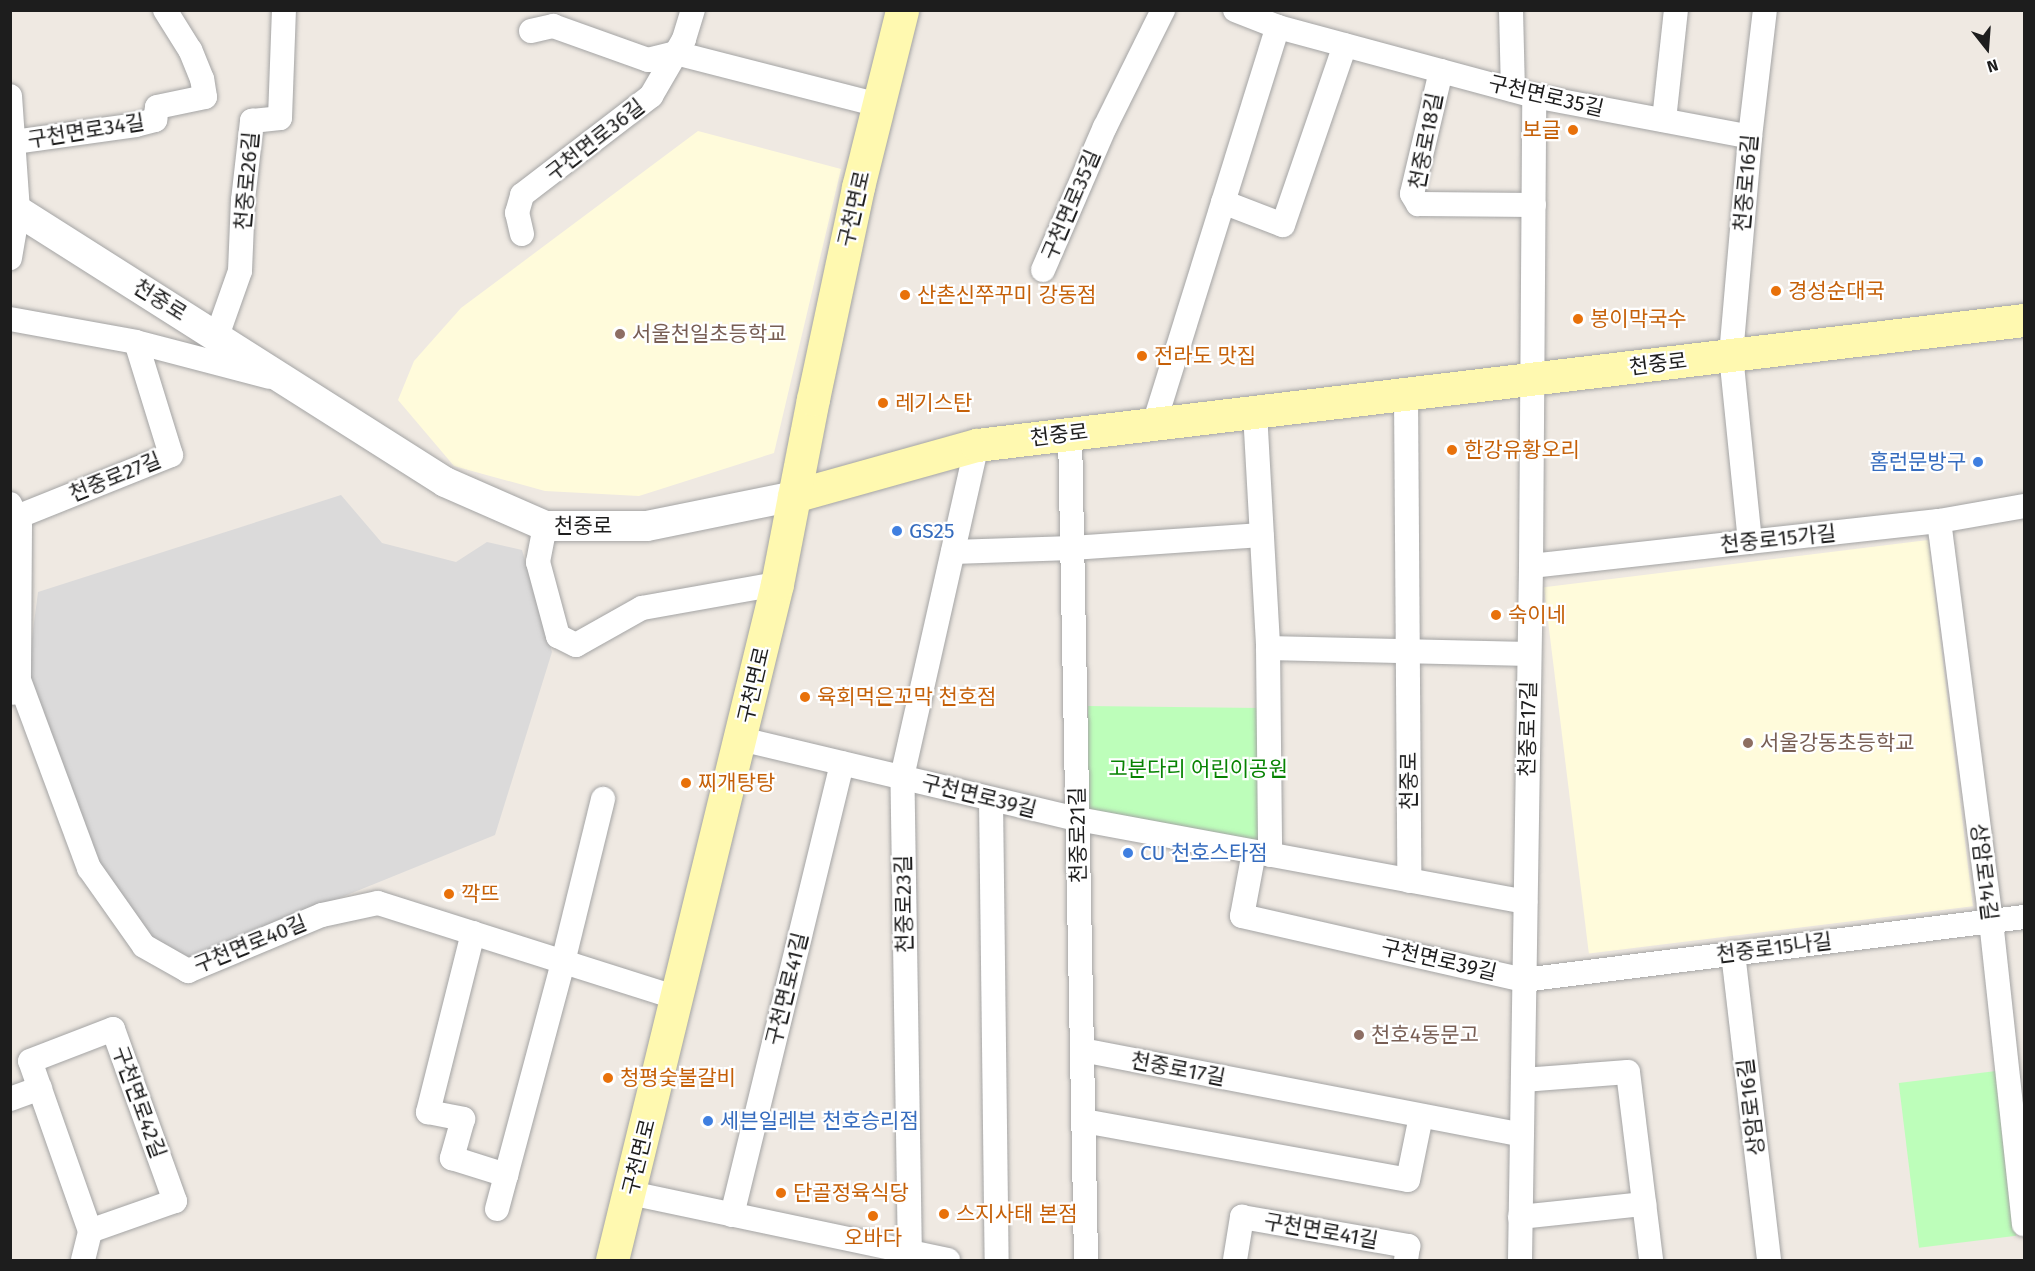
<!DOCTYPE html>
<html>
<head>
<meta charset="utf-8">
<style>
  body { margin:0 }
  #map { position:relative; width:2035px; height:1271px; overflow:hidden; background:#efe9e2; font-family:"Fira Sans","Noto Sans KR",sans-serif }
  div>[style] { position:absolute }
  .residential>* { inset:0; background:#dbdada }
  .education>* { inset:0; background:#fffbdb; transform-origin:0 0 }
  .park>* { inset:0; background:#bdfeba; transform-origin:0 0 }
  .roads { filter:drop-shadow(0 0 2px #a4a4a4) drop-shadow(0 0 2px #a4a4a4) }
  .minor>* { height:24px; margin:-12px; padding:0 12px; transform-origin:12px; border-radius:12px; background:#fff }
  .tertiary>* { height:30px; margin:-15px; padding:0 15px; transform-origin:15px; border-radius:15px; background:#fff }
  .secondary>* { height:33px; margin:-16.5px; padding:0 16.5px; transform-origin:16.5px; border-radius:16.5px; background:#fff9b0 }
  .dots>* { width:16px; height:16px; translate:-50% -50%; box-sizing:border-box; border:3px solid #fff; border-radius:50% }
  span { translate:-50% -50%; white-space:nowrap; text-align:center; line-height:1.15; -webkit-text-stroke:4.5px #fff; paint-order:stroke }
  .street-label { font-size:21px; color:#1d1d1d }
  .food-label { font-size:21px; color:#c56008 }
  .right { translate:-100% -50%; text-align:right }
  .left { translate:0 -50%; text-align:left }
  .education-label { font-size:21px; color:#785e54 }
  .shop-label { font-size:21px; color:#366cbe }
  .park-label { font-size:21px; color:#078302 }
  .frame { position:absolute; inset:0; border:12px solid #1d1d1d; pointer-events:none }
  .north { position:absolute; left:1957px; top:18px; width:60px; height:60px; -webkit-text-stroke:4px #fff; paint-order:stroke; rotate:163deg; font-size:16px; font-weight:700; line-height:24px; text-align:center; color:#1d1d1d }
  .north::after { content:''; display:block; margin:auto; width:21px; height:27px; background:#1d1d1d; clip-path:polygon(50% 0,100% 100%,50% 72%,0 100%) }
</style>
</head>
<body>
<div id="map">
  <div class="residential">
    <div style="clip-path:polygon(341px 495px,382px 543px,456px 562px,487px 542px,522px 550px,552px 652px,495px 835px,189px 959px,149px 939px,97px 862px,28px 669px,38px 592px)"></div>
  </div>
  <div class="education">
    <div style="clip-path:polygon(698px 131px,841px 169px,774px 453px,639px 496px,545px 491px,454px 466px,398px 400px,414px 361px,461px 308px)"></div>
    <div style="left:1928px;top:540px;width:369px;height:387px;rotate:83deg"></div>
  </div>
  <div class="park">
    <div style="clip-path:polygon(1088px 706px,1260px 708px,1260px 841px,1087px 811px)"></div>
    <div style="left:1996px;top:1071px;width:166px;height:98px;rotate:83deg"></div>
  </div>
  <div class="roads">
    <div class="minor">
      <div style="left:1235px;top:10px;width:46px;rotate:21.6deg"></div>
      <div style="left:1278px;top:27px;width:265px;rotate:15.1deg"></div>
      <div style="left:1534px;top:96px;width:220px;rotate:10.7deg"></div>
      <div style="left:1511px;top:10px;width:80px;rotate:88.6deg"></div>
      <div style="left:531px;top:31px;width:23px;rotate:-13deg"></div>
      <div style="left:553px;top:26px;width:101px;rotate:19.7deg"></div>
      <div style="left:648px;top:60px;width:29px;rotate:-14deg"></div>
      <div style="left:676px;top:53px;width:209px;rotate:14.4deg"></div>
      <div style="left:1441px;top:71px;width:126px;rotate:103.3deg"></div>
      <div style="left:1412px;top:194px;width:12px;rotate:59deg"></div>
      <div style="left:1418px;top:204px;width:116px;rotate:0.5deg"></div>
      <div style="left:10px;top:96px;width:115px;rotate:86deg"></div>
      <div style="left:18px;top:211px;width:48px;rotate:99.7deg"></div>
      <div style="left:1664px;top:120px;width:111px;rotate:-83.8deg"></div>
      <div style="left:14px;top:142px;width:123px;rotate:-7.9deg"></div>
      <div style="left:136px;top:125px;width:20px;rotate:-15deg"></div>
      <div style="left:155px;top:120px;width:13px;rotate:-81deg"></div>
      <div style="left:157px;top:107px;width:49px;rotate:-11.8deg"></div>
      <div style="left:205px;top:97px;width:18px;rotate:-99deg"></div>
      <div style="left:202px;top:79px;width:31px;rotate:-112deg"></div>
      <div style="left:190px;top:50px;width:47px;rotate:-122deg"></div>
      <div style="left:1223px;top:202px;width:64px;rotate:21deg"></div>
      <div style="left:1283px;top:225px;width:190px;rotate:-71deg"></div>
      <div style="left:522px;top:234px;width:22px;rotate:-103deg"></div>
      <div style="left:517px;top:213px;width:19px;rotate:-74deg"></div>
      <div style="left:522px;top:195px;width:163px;rotate:-37.5deg"></div>
      <div style="left:651px;top:96px;width:66px;rotate:-59.9deg"></div>
      <div style="left:684px;top:39px;width:30px;rotate:-73deg"></div>
      <div style="left:1043px;top:270px;width:156px;rotate:-66.6deg"></div>
      <div style="left:1105px;top:127px;width:131px;rotate:-63.6deg"></div>
      <div style="left:10px;top:319px;width:128px;rotate:10.3deg"></div>
      <div style="left:136px;top:342px;width:138px;rotate:14.6deg"></div>
      <div style="left:217px;top:336px;width:69px;rotate:-70.5deg"></div>
      <div style="left:240px;top:271px;width:71px;rotate:-87.6deg"></div>
      <div style="left:243px;top:200px;width:80px;rotate:-83.5deg"></div>
      <div style="left:252px;top:121px;width:28px;rotate:-6deg"></div>
      <div style="left:280px;top:118px;width:108px;rotate:-87.9deg"></div>
      <div style="left:1406px;top:394px;width:487px;rotate:89.6deg"></div>
      <div style="left:1255px;top:412px;width:236px;rotate:86.8deg"></div>
      <div style="left:1268px;top:648px;width:207px;rotate:89.4deg"></div>
      <div style="left:1154px;top:424px;width:416px;rotate:-72.7deg"></div>
      <div style="left:1070px;top:433px;width:827px;rotate:88.89deg"></div>
      <div style="left:10px;top:504px;width:24px;rotate:66deg"></div>
      <div style="left:20px;top:526px;width:154px;rotate:90.4deg"></div>
      <div style="left:19px;top:680px;width:14px;rotate:115deg"></div>
      <div style="left:17px;top:517px;width:166px;rotate:-21.9deg"></div>
      <div style="left:171px;top:455px;width:118px;rotate:-107.2deg"></div>
      <div style="left:1939px;top:521px;width:403px;rotate:82.6deg"></div>
      <div style="left:1991px;top:921px;width:305px;rotate:83.8deg"></div>
      <div style="left:545px;top:526px;width:37px;rotate:101deg"></div>
      <div style="left:538px;top:562px;width:77px;rotate:74.9deg"></div>
      <div style="left:558px;top:636px;width:20px;rotate:27deg"></div>
      <div style="left:576px;top:645px;width:76px;rotate:-29.3deg"></div>
      <div style="left:642px;top:608px;width:137px;rotate:-10.1deg"></div>
      <div style="left:1750px;top:542px;width:188px;rotate:-95.8deg"></div>
      <div style="left:1731px;top:355px;width:219px;rotate:-85deg"></div>
      <div style="left:1750px;top:137px;width:128px;rotate:-83.3deg"></div>
      <div style="left:953px;top:552px;width:119px;rotate:-1.9deg"></div>
      <div style="left:1072px;top:548px;width:190px;rotate:-3.9deg"></div>
      <div style="left:1531px;top:566px;width:410px;rotate:-6.3deg"></div>
      <div style="left:1939px;top:521px;width:86px;rotate:-10deg"></div>
      <div style="left:1268px;top:648px;width:261px;rotate:1.3deg"></div>
      <div style="left:19px;top:680px;width:201px;rotate:69.6deg"></div>
      <div style="left:89px;top:868px;width:95px;rotate:54.8deg"></div>
      <div style="left:144px;top:946px;width:51px;rotate:29.6deg"></div>
      <div style="left:188px;top:971px;width:145px;rotate:-22.7deg"></div>
      <div style="left:322px;top:915px;width:57px;rotate:-12.1deg"></div>
      <div style="left:378px;top:903px;width:315px;rotate:17.6deg"></div>
      <div style="left:741px;top:739px;width:346px;rotate:13.4deg"></div>
      <div style="left:1078px;top:819px;width:455px;rotate:10.5deg"></div>
      <div style="left:991px;top:799px;width:461px;rotate:89.3deg"></div>
      <div style="left:1254px;top:852px;width:65px;rotate:100.6deg"></div>
      <div style="left:1242px;top:916px;width:289px;rotate:12.8deg"></div>
      <div style="left:1524px;top:980px;width:504px;rotate:-7.18deg"></div>
      <div style="left:473px;top:933px;width:185px;rotate:104.1deg"></div>
      <div style="left:428px;top:1112px;width:36px;rotate:11deg"></div>
      <div style="left:463px;top:1119px;width:41px;rotate:105.8deg"></div>
      <div style="left:452px;top:1158px;width:57px;rotate:17.5deg"></div>
      <div style="left:1733px;top:953px;width:309px;rotate:83.3deg"></div>
      <div style="left:1082px;top:1050px;width:448px;rotate:10.9deg"></div>
      <div style="left:1523px;top:1080px;width:105px;rotate:-4.4deg"></div>
      <div style="left:1628px;top:1072px;width:189px;rotate:83deg"></div>
      <div style="left:10px;top:1099px;width:32px;rotate:-20deg"></div>
      <div style="left:1084px;top:1121px;width:329px;rotate:10.3deg"></div>
      <div style="left:1408px;top:1180px;width:65px;rotate:-78.5deg"></div>
      <div style="left:630px;top:1193px;width:325px;rotate:11.9deg"></div>
      <div style="left:497px;top:1209px;width:256px;rotate:-75deg"></div>
      <div style="left:563px;top:962px;width:168px;rotate:-76.2deg"></div>
      <div style="left:732px;top:1215px;width:465px;rotate:-76.3deg"></div>
      <div style="left:1520px;top:1217px;width:125px;rotate:-6deg"></div>
      <div style="left:83px;top:1260px;width:30px;rotate:-76deg"></div>
      <div style="left:90px;top:1231px;width:180px;rotate:-109.4deg"></div>
      <div style="left:30px;top:1061px;width:89px;rotate:-21.1deg"></div>
      <div style="left:113px;top:1029px;width:183px;rotate:70.2deg"></div>
      <div style="left:175px;top:1201px;width:90px;rotate:160.6deg"></div>
      <div style="left:910px;top:1260px;width:483px;rotate:-90.9deg"></div>
      <div style="left:902px;top:777px;width:340px;rotate:-77.3deg"></div>
      <div style="left:1235px;top:1260px;width:44px;rotate:-80.8deg"></div>
      <div style="left:1242px;top:1217px;width:169px;rotate:9.9deg"></div>
      <div style="left:1408px;top:1246px;width:14px;rotate:98deg"></div>
      <div style="left:1520px;top:1260px;width:694px;rotate:-89.09deg"></div>
      <div style="left:1531px;top:566px;width:470px;rotate:-89.6deg"></div>
    </div>
    <div class="tertiary">
      <div style="left:10px;top:206px;width:515px;rotate:32.39deg"></div>
      <div style="left:445px;top:482px;width:109px;rotate:23.7deg"></div>
      <div style="left:545px;top:526px;width:102px"></div>
      <div style="left:647px;top:526px;width:150px;rotate:-11.5deg"></div>
    </div>
    <div class="secondary">
      <div style="left:794px;top:496px;width:190px;rotate:-15.6deg"></div>
      <div style="left:977px;top:445px;width:1054px;rotate:-6.81deg"></div>
      <div style="left:612px;top:1260px;width:696px;rotate:-76.28deg"></div>
      <div style="left:777px;top:584px;width:188px;rotate:-79deg"></div>
      <div style="left:813px;top:399px;width:217px;rotate:-78deg"></div>
      <div style="left:858px;top:187px;width:182px;rotate:-76deg"></div>
    </div>
  </div>
  <div class="dots">
    <div style="left:1573px;top:130px;background:#e8710a"></div>
    <div style="left:1776px;top:291px;background:#e8710a"></div>
    <div style="left:905px;top:295px;background:#e8710a"></div>
    <div style="left:1578px;top:319px;background:#e8710a"></div>
    <div style="left:620px;top:334px;background:#8d6e63"></div>
    <div style="left:1142px;top:356px;background:#e8710a"></div>
    <div style="left:883px;top:403px;background:#e8710a"></div>
    <div style="left:1452px;top:450px;background:#e8710a"></div>
    <div style="left:1978px;top:462px;background:#3f7fe0"></div>
    <div style="left:897px;top:531px;background:#3f7fe0"></div>
    <div style="left:1496px;top:615px;background:#e8710a"></div>
    <div style="left:805px;top:697px;background:#e8710a"></div>
    <div style="left:1748px;top:743px;background:#8d6e63"></div>
    <div style="left:686px;top:783px;background:#e8710a"></div>
    <div style="left:1128px;top:853px;background:#3f7fe0"></div>
    <div style="left:449px;top:894px;background:#e8710a"></div>
    <div style="left:1359px;top:1035px;background:#8d6e63"></div>
    <div style="left:608px;top:1078px;background:#e8710a"></div>
    <div style="left:708px;top:1121px;background:#3f7fe0"></div>
    <div style="left:781px;top:1193px;background:#e8710a"></div>
    <div style="left:944px;top:1214px;background:#e8710a"></div>
    <div style="left:873px;top:1216px;background:#e8710a"></div>
  </div>
  <div class="street-label">
    <span style="left:1546px;top:96px;rotate:13deg">구천면로35길</span>
    <span style="left:86px;top:131px;rotate:-9deg">구천면로34길</span>
    <span style="left:595px;top:140px;rotate:-38deg">구천면로36길</span>
    <span style="left:1426px;top:141px;rotate:-79deg">천중로18길</span>
    <span style="left:247px;top:181px;rotate:-85deg">천중로26길</span>
    <span style="left:1746px;top:183px;rotate:-85deg">천중로16길</span>
    <span style="left:1071px;top:205px;rotate:-67deg">구천면로35길</span>
    <span style="left:854px;top:209px;rotate:-77deg">구천면로</span>
    <span style="left:160px;top:300px;rotate:32deg">천중로</span>
    <span style="left:1658px;top:364px;rotate:-7deg">천중로</span>
    <span style="left:1059px;top:435px;rotate:-7deg">천중로</span>
    <span style="left:115px;top:477px;rotate:-22deg">천중로27길</span>
    <span style="left:583px;top:526px">천중로</span>
    <span style="left:1778px;top:539px;rotate:-6deg">천중로15가길</span>
    <span style="left:754px;top:685px;rotate:-77deg">구천면로</span>
    <span style="left:1528px;top:729px;rotate:-89deg">천중로17길</span>
    <span style="left:1409px;top:781px;rotate:-90deg">천중로</span>
    <span style="left:979px;top:796px;rotate:14deg">구천면로39길</span>
    <span style="left:1078px;top:835px;rotate:-91deg">천중로21길</span>
    <span style="left:1984px;top:872px;rotate:83deg">상암로14길</span>
    <span style="left:904px;top:904px;rotate:-91deg">천중로23길</span>
    <span style="left:250px;top:944px;rotate:-22deg">구천면로40길</span>
    <span style="left:1774px;top:948px;rotate:-7deg">천중로15나길</span>
    <span style="left:1439px;top:960px;rotate:13deg">구천면로39길</span>
    <span style="left:787px;top:989px;rotate:-76deg">구천면로41길</span>
    <span style="left:1178px;top:1069px;rotate:11deg">천중로17길</span>
    <span style="left:139px;top:1102px;rotate:70deg">구천면로42길</span>
    <span style="left:1751px;top:1107px;rotate:-97deg">상암로16길</span>
    <span style="left:639px;top:1157px;rotate:-76deg">구천면로</span>
    <span style="left:1321px;top:1231px;rotate:10deg">구천면로41길</span>
  </div>
  <div class="food-label">
    <span class="right" style="left:1561px;top:130px">보글</span>
    <span class="left" style="left:1788px;top:291px">경성순대국</span>
    <span class="left" style="left:917px;top:295px">산촌신쭈꾸미 강동점</span>
    <span class="left" style="left:1590px;top:319px">봉이막국수</span>
    <span class="left" style="left:1154px;top:356px">전라도 맛집</span>
    <span class="left" style="left:895px;top:403px">레기스탄</span>
    <span class="left" style="left:1464px;top:450px">한강유황오리</span>
    <span class="left" style="left:1508px;top:615px">숙이네</span>
    <span class="left" style="left:817px;top:697px">육회먹은꼬막 천호점</span>
    <span class="left" style="left:698px;top:783px">찌개탕탕</span>
    <span class="left" style="left:461px;top:894px">깍뜨</span>
    <span class="left" style="left:620px;top:1078px">청평숯불갈비</span>
    <span class="left" style="left:793px;top:1193px">단골정육식당</span>
    <span class="left" style="left:956px;top:1214px">스지사태 본점</span>
    <span style="left:873px;top:1238px">오바다</span>
  </div>
  <div class="education-label">
    <span class="left" style="left:632px;top:334px">서울천일초등학교</span>
    <span class="left" style="left:1760px;top:743px">서울강동초등학교</span>
    <span class="left" style="left:1371px;top:1035px">천호4동문고</span>
  </div>
  <div class="shop-label">
    <span class="right" style="left:1966px;top:462px">홈런문방구</span>
    <span class="left" style="left:909px;top:531px">GS25</span>
    <span class="left" style="left:1140px;top:853px">CU 천호스타점</span>
    <span class="left" style="left:720px;top:1121px">세븐일레븐 천호승리점</span>
  </div>
  <div class="park-label">
    <span style="left:1198px;top:769px">고분다리 어린이공원</span>
  </div>
  <div class="frame"></div>
  <div class="north">N</div>
</div>
</body>
</html>
